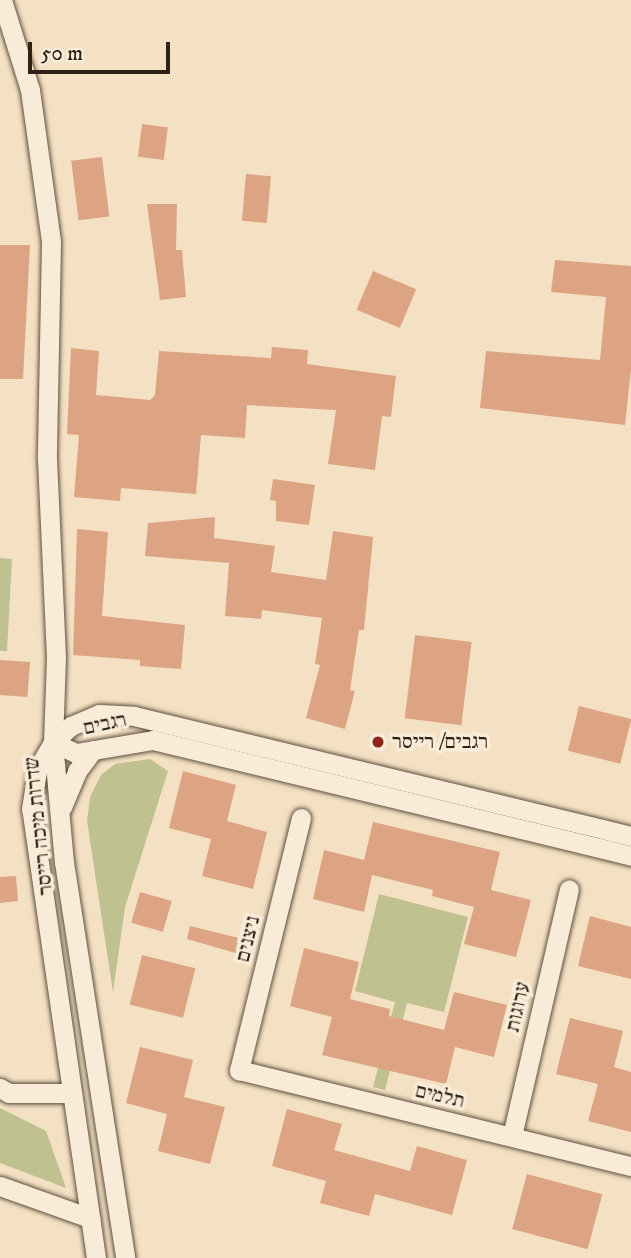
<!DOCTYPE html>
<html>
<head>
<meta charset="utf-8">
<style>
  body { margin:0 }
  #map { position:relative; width:631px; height:1258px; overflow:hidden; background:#f4e0c2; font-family:"IM FELL DW Pica","Frank Ruhl Libre",serif }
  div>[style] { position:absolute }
  .green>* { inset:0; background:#bfc190 }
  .building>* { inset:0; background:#dda483; transform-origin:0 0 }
  .roads { filter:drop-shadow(0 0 2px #5d5140) drop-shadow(0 0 2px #5d5140) }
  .minor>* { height:19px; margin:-9.5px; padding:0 9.5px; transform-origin:9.5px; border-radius:9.5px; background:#f8ebd7 }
  .dots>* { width:19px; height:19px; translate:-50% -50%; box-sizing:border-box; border:4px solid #f8ebd7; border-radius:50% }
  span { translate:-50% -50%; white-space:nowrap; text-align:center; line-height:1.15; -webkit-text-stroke:7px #f8ebd7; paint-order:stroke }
  .street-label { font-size:21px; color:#2b2115 }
  .poi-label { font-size:21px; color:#2b2115 }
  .left { translate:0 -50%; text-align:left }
  .scale { position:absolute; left:28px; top:42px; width:142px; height:32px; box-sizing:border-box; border:4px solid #2b2115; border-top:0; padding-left:9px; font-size:21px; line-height:24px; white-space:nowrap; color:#2b2115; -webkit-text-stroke:5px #f8ebd7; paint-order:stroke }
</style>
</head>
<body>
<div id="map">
  <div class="green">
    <div style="clip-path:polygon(0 558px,12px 559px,7px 651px,0 651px)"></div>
    <div style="clip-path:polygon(150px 759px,168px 771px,125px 907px,113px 992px,87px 821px,90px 797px,101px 775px,115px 764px)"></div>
    <div style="clip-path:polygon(379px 894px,468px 917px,444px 1012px,407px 1003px,385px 1090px,373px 1087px,395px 1002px,355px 991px)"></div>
    <div style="clip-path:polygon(0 1108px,46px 1131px,66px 1188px,0 1163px)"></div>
  </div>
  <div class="building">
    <div style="left:142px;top:124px;width:26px;height:33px;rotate:7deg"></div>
    <div style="left:102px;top:157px;width:60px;height:31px;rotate:83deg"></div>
    <div style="left:246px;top:174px;width:25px;height:47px;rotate:5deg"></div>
    <div style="clip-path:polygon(147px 204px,177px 204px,176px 250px,182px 250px,186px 297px,160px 300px)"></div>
    <div style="clip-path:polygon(0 245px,30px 245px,23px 379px,0 379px)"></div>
    <div style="clip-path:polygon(555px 260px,631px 266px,631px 369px,625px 425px,480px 408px,486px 351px,600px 360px,606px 297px,551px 292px)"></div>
    <div style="left:373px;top:271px;width:47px;height:42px;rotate:23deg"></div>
    <div style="clip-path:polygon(272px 347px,308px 350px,307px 364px,396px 376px,391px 417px,382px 416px,375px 470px,328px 464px,336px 410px,247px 405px,245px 438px,201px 435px,196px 494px,121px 488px,120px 501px,74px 497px,79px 435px,67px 434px,71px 348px,99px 351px,96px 395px,150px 400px,155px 395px,159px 351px,271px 358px)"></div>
    <div style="clip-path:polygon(273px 479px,315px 485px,309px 525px,276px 521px,276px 501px,270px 500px)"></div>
    <div style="clip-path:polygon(215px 517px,214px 538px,275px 546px,271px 572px,326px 580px,333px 531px,373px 537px,364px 630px,359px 630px,350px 690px,355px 691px,345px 729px,306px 718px,320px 665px,315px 664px,322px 618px,262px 610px,261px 619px,225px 616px,229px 563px,145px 556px,148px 523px)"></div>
    <div style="clip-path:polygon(77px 529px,108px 532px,102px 616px,185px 625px,181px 669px,140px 666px,140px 660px,73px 655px)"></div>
    <div style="left:415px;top:635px;width:57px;height:84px;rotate:7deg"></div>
    <div style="left:0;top:660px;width:30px;height:35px;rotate:4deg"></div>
    <div style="left:579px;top:706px;width:54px;height:46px;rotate:14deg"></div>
    <div style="clip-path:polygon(183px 771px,236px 785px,227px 821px,267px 832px,253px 889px,202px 876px,211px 839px,169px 828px)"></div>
    <div style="clip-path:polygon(373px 822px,500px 852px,491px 890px,531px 900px,516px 957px,464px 944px,474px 907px,432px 896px,433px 890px,372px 875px,364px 912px,313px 899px,324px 850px,364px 860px)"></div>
    <div style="clip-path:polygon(16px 876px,18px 901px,0 903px,0 877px)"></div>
    <div style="left:140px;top:892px;width:33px;height:32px;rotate:16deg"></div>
    <div style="clip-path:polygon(590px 916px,631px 927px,631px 979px,578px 966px)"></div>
    <div style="clip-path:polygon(190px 926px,243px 939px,239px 954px,187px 939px)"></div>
    <div style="clip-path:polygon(304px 948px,359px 962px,350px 999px,390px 1009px,389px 1016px,444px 1030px,454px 992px,507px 1005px,494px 1057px,455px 1047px,446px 1084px,322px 1055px,332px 1017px,290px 1006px)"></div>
    <div style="left:142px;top:955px;width:55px;height:51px;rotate:14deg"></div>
    <div style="clip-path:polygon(570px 1018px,623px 1031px,614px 1067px,631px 1072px,631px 1132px,588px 1121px,598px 1084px,556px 1074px)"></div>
    <div style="clip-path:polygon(140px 1047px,193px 1060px,184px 1097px,225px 1107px,210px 1164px,158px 1151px,167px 1114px,126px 1103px)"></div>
    <div style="clip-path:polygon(287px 1109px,342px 1124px,334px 1150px,410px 1171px,417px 1146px,467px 1160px,452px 1215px,375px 1194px,369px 1216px,320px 1203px,326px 1181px,272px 1166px)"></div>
    <div style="left:527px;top:1174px;width:78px;height:57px;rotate:15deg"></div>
  </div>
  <div class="roads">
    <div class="minor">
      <div style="left:2px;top:0;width:94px;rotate:72.7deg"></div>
      <div style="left:30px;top:90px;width:153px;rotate:82.1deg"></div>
      <div style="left:51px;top:242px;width:217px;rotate:91.1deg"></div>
      <div style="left:47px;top:459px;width:198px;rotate:87.4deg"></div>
      <div style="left:56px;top:657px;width:85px;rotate:92deg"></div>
      <div style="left:53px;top:742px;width:121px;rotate:84.8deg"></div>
      <div style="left:64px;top:862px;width:401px;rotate:81.2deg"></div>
      <div style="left:53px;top:742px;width:25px;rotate:26deg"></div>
      <div style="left:76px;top:753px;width:78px;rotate:-9.6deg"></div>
      <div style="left:153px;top:740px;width:492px;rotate:13.6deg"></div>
      <div style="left:62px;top:807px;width:39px;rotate:-67deg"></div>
      <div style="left:77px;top:771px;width:26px;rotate:-53deg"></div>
      <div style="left:301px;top:818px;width:260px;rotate:103.8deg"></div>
      <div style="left:239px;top:1070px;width:404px;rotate:13.8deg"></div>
      <div style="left:0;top:1088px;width:10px;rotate:29deg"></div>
      <div style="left:9px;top:1093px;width:62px"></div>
      <div style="left:512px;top:1136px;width:253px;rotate:-77deg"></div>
      <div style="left:0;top:1186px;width:96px;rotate:19.6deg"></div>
      <div style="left:96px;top:1258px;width:454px;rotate:-98.2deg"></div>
      <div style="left:31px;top:809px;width:39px;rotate:-81deg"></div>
      <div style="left:37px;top:770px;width:32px;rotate:-60deg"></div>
      <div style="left:53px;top:742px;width:24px;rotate:-42deg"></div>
      <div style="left:71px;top:726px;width:30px;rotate:-23deg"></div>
      <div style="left:99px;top:714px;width:35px;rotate:3deg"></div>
      <div style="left:134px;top:716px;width:511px;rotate:13.57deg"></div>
    </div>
  </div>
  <div class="dots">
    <div style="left:378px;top:742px;background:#8f2418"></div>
  </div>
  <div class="street-label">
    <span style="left:105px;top:724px;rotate:-12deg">רגבים</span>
    <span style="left:39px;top:826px;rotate:-96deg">שדרות מיכה רייסר</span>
    <span style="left:248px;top:939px;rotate:-76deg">ניצנים</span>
    <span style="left:518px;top:1007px;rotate:-77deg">ערוגות</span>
    <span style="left:440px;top:1096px;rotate:13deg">תלמים</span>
  </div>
  <div class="poi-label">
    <span class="left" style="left:392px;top:742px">רגבים/ רייסר</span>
  </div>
  <div class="scale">50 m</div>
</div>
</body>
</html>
